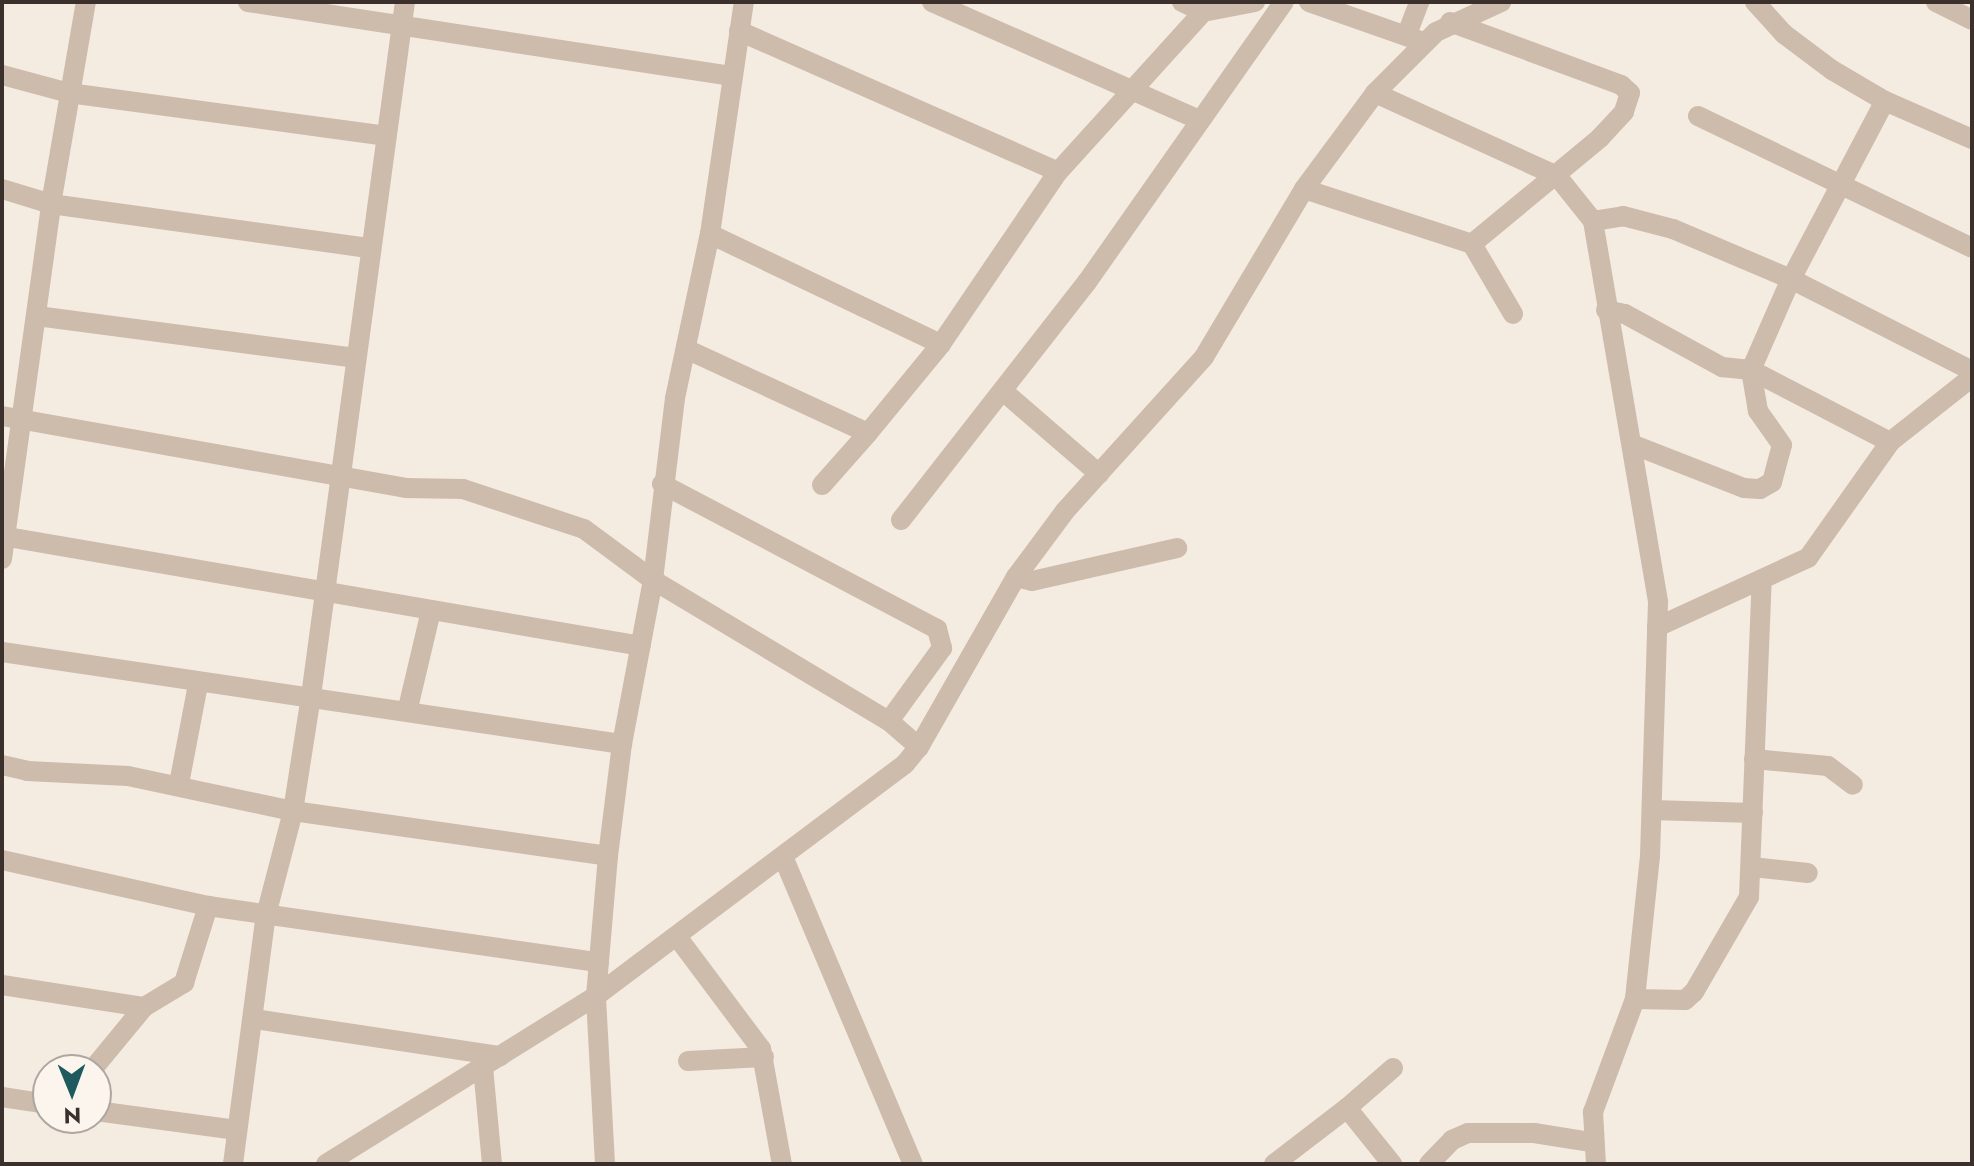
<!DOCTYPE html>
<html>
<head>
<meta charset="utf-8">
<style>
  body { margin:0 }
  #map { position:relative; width:1974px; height:1166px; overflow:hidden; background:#f4ebe1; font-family:Jost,sans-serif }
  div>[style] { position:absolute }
  .minor>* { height:20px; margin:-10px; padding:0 10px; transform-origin:10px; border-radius:10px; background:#cdbbac }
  span { translate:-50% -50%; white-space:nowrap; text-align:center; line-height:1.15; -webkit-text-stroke:6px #fbf5ee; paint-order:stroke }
  .frame { position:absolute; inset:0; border:4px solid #3b302b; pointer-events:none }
  .north { position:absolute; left:32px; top:1054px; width:80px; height:80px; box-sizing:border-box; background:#fbf5ee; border:2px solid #aea6a0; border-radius:50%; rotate:179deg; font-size:22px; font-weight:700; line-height:32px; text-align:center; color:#3b302b }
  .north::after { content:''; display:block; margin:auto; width:28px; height:36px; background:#1f5a5e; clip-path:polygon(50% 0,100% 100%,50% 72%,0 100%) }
</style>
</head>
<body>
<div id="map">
  <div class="minor">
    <div style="left:248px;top:2px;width:490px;rotate:8.7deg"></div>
    <div style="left:932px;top:2px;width:290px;rotate:23.8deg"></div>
    <div style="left:1182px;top:2px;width:23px;rotate:25deg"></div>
    <div style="left:1309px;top:2px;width:121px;rotate:19.3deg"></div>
    <div style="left:1755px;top:2px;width:43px;rotate:47.8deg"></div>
    <div style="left:1784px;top:34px;width:60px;rotate:36.9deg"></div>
    <div style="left:1832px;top:70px;width:61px;rotate:30.3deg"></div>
    <div style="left:1885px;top:101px;width:95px;rotate:23.6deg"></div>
    <div style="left:1936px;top:2px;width:40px;rotate:26.6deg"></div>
    <div style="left:1450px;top:22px;width:182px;rotate:20.2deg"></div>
    <div style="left:1621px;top:85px;width:12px;rotate:42deg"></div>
    <div style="left:1630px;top:93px;width:20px;rotate:108deg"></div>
    <div style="left:1624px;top:112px;width:35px;rotate:133deg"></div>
    <div style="left:1600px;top:138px;width:166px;rotate:140.4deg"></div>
    <div style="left:739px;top:31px;width:349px;rotate:23.8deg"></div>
    <div style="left:1407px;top:34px;width:34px;rotate:-69deg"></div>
    <div style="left:2px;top:75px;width:69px;rotate:15deg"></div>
    <div style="left:69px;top:93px;width:319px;rotate:7.7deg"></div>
    <div style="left:1375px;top:93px;width:200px;rotate:24.5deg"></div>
    <div style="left:1557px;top:176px;width:58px;rotate:51.3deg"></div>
    <div style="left:1593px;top:221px;width:30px;rotate:-9deg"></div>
    <div style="left:1623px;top:216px;width:52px;rotate:14.6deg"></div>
    <div style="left:1673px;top:229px;width:128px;rotate:23deg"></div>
    <div style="left:1791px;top:279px;width:203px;rotate:26.9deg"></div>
    <div style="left:1698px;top:116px;width:304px;rotate:25.7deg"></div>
    <div style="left:2px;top:189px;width:51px;rotate:17deg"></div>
    <div style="left:51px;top:204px;width:322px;rotate:7.9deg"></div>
    <div style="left:1304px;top:189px;width:177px;rotate:18.1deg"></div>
    <div style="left:1472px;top:244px;width:81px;rotate:59.6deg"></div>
    <div style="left:1593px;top:221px;width:387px;rotate:80.3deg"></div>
    <div style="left:1658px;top:602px;width:254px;rotate:91.8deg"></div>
    <div style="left:1650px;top:856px;width:144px;rotate:96deg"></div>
    <div style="left:1635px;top:999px;width:121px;rotate:110.4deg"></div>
    <div style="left:1593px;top:1112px;width:52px;rotate:86.7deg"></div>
    <div style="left:710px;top:234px;width:256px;rotate:25.5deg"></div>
    <div style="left:1606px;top:310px;width:19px;rotate:12deg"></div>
    <div style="left:1625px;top:314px;width:111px;rotate:28.7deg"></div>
    <div style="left:1722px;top:367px;width:29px;rotate:6deg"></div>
    <div style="left:1751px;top:370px;width:157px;rotate:27.4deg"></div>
    <div style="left:37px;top:316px;width:321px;rotate:7.5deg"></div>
    <div style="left:686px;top:349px;width:200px;rotate:24.8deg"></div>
    <div style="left:868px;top:433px;width:115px;rotate:-50.6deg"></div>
    <div style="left:941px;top:344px;width:208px;rotate:-55.8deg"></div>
    <div style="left:1058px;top:172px;width:216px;rotate:-47.8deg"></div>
    <div style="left:1203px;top:12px;width:53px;rotate:-10.9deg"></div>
    <div style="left:1003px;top:391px;width:127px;rotate:40.8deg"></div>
    <div style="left:2px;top:416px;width:410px;rotate:10.1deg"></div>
    <div style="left:406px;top:488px;width:57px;rotate:1deg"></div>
    <div style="left:463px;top:489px;width:127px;rotate:18.3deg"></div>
    <div style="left:584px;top:529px;width:86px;rotate:36.5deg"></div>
    <div style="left:653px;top:580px;width:275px;rotate:30.9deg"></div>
    <div style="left:889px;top:721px;width:40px;rotate:41deg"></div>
    <div style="left:1634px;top:445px;width:118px;rotate:21.4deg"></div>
    <div style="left:1744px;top:488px;width:16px;rotate:4deg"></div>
    <div style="left:1760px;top:489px;width:14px;rotate:-30deg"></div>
    <div style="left:1772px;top:482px;width:38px;rotate:-75deg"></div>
    <div style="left:1782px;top:445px;width:42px;rotate:-125.2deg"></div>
    <div style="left:1758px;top:411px;width:42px;rotate:-99.7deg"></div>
    <div style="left:1751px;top:370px;width:99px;rotate:-66.3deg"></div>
    <div style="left:1791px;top:279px;width:201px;rotate:-62.2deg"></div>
    <div style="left:662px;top:484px;width:311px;rotate:27.8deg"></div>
    <div style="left:937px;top:629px;width:20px;rotate:75deg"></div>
    <div style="left:942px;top:648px;width:90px;rotate:126deg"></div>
    <div style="left:822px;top:485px;width:69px;rotate:-48.5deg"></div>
    <div style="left:901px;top:520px;width:302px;rotate:-52deg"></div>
    <div style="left:1087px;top:282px;width:342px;rotate:-54.9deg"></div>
    <div style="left:2px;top:536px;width:648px;rotate:9.77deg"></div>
    <div style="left:2px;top:559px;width:358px;rotate:-82.1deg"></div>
    <div style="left:51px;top:204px;width:205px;rotate:-80.2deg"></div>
    <div style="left:1016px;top:577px;width:16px;rotate:14deg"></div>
    <div style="left:1032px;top:581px;width:149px;rotate:-12.8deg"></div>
    <div style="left:1657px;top:627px;width:166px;rotate:-24.6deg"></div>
    <div style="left:1808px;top:558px;width:142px;rotate:-54.7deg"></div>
    <div style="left:1890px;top:442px;width:105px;rotate:-38.4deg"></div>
    <div style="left:2px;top:652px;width:627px;rotate:8.44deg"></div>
    <div style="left:408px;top:708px;width:100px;rotate:-76.7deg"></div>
    <div style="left:1754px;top:759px;width:74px;rotate:5.4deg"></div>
    <div style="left:1828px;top:766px;width:31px;rotate:37deg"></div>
    <div style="left:2px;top:765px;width:26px;rotate:13deg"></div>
    <div style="left:27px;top:771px;width:101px;rotate:2.8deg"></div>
    <div style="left:128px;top:776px;width:169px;rotate:12deg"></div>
    <div style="left:293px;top:811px;width:318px;rotate:8.1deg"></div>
    <div style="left:179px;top:784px;width:102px;rotate:-79.2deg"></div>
    <div style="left:1652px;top:810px;width:101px;rotate:1.7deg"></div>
    <div style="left:784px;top:859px;width:331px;rotate:67.1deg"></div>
    <div style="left:2px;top:860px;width:211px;rotate:12.6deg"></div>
    <div style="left:208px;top:906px;width:395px;rotate:8.2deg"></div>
    <div style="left:1752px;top:867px;width:56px;rotate:6.1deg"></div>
    <div style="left:678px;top:938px;width:139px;rotate:53.2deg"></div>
    <div style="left:761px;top:1049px;width:117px;rotate:79.7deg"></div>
    <div style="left:2px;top:985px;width:144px;rotate:8.8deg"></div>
    <div style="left:1635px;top:999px;width:50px;rotate:1.1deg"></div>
    <div style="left:1685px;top:1000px;width:12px;rotate:-42deg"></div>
    <div style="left:1694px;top:992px;width:110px;rotate:-59.9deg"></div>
    <div style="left:1749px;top:897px;width:317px;rotate:-87.7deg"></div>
    <div style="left:254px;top:1019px;width:249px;rotate:8.6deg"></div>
    <div style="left:688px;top:1061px;width:76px;rotate:-3deg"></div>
    <div style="left:483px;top:1067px;width:97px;rotate:84.7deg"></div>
    <div style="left:92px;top:1070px;width:82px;rotate:-50.5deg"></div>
    <div style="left:144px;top:1007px;width:47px;rotate:-31deg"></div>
    <div style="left:184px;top:983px;width:81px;rotate:-72.7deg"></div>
    <div style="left:2px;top:1097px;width:47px;rotate:8.7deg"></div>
    <div style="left:1347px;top:1108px;width:61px;rotate:-41deg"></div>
    <div style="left:96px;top:1111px;width:142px;rotate:7.7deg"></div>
    <div style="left:233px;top:1164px;width:251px;rotate:-82.5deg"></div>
    <div style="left:266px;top:915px;width:107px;rotate:-75.4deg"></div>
    <div style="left:293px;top:811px;width:116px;rotate:-81.1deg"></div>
    <div style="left:311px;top:696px;width:700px;rotate:-82.29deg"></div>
    <div style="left:326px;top:1164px;width:318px;rotate:-31.9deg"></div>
    <div style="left:596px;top:996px;width:386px;rotate:-36.9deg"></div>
    <div style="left:905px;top:764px;width:22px;rotate:-51deg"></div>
    <div style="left:919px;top:747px;width:196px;rotate:-60.3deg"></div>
    <div style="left:1016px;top:577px;width:82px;rotate:-53.4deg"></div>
    <div style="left:1065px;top:511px;width:207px;rotate:-47.9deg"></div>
    <div style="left:1204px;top:357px;width:196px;rotate:-59.2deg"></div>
    <div style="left:1304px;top:189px;width:119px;rotate:-53.5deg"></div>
    <div style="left:1375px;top:93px;width:86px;rotate:-45deg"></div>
    <div style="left:1436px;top:32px;width:72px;rotate:-24.8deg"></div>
    <div style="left:605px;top:1164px;width:168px;rotate:-93.1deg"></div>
    <div style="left:596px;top:996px;width:141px;rotate:-85.1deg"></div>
    <div style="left:608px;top:856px;width:113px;rotate:-82.9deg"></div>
    <div style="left:622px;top:744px;width:167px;rotate:-79.3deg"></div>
    <div style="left:653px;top:580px;width:183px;rotate:-83.1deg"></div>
    <div style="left:675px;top:398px;width:168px;rotate:-78deg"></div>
    <div style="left:710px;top:234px;width:234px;rotate:-81.7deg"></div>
    <div style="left:1274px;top:1164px;width:92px;rotate:-37.5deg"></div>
    <div style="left:1347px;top:1108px;width:72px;rotate:51.2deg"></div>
    <div style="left:1429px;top:1164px;width:33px;rotate:-46deg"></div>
    <div style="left:1452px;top:1140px;width:17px;rotate:-24deg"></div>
    <div style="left:1468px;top:1133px;width:66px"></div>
    <div style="left:1534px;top:1133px;width:58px;rotate:9deg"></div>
  </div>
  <div class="frame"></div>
  <div class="north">N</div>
</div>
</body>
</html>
